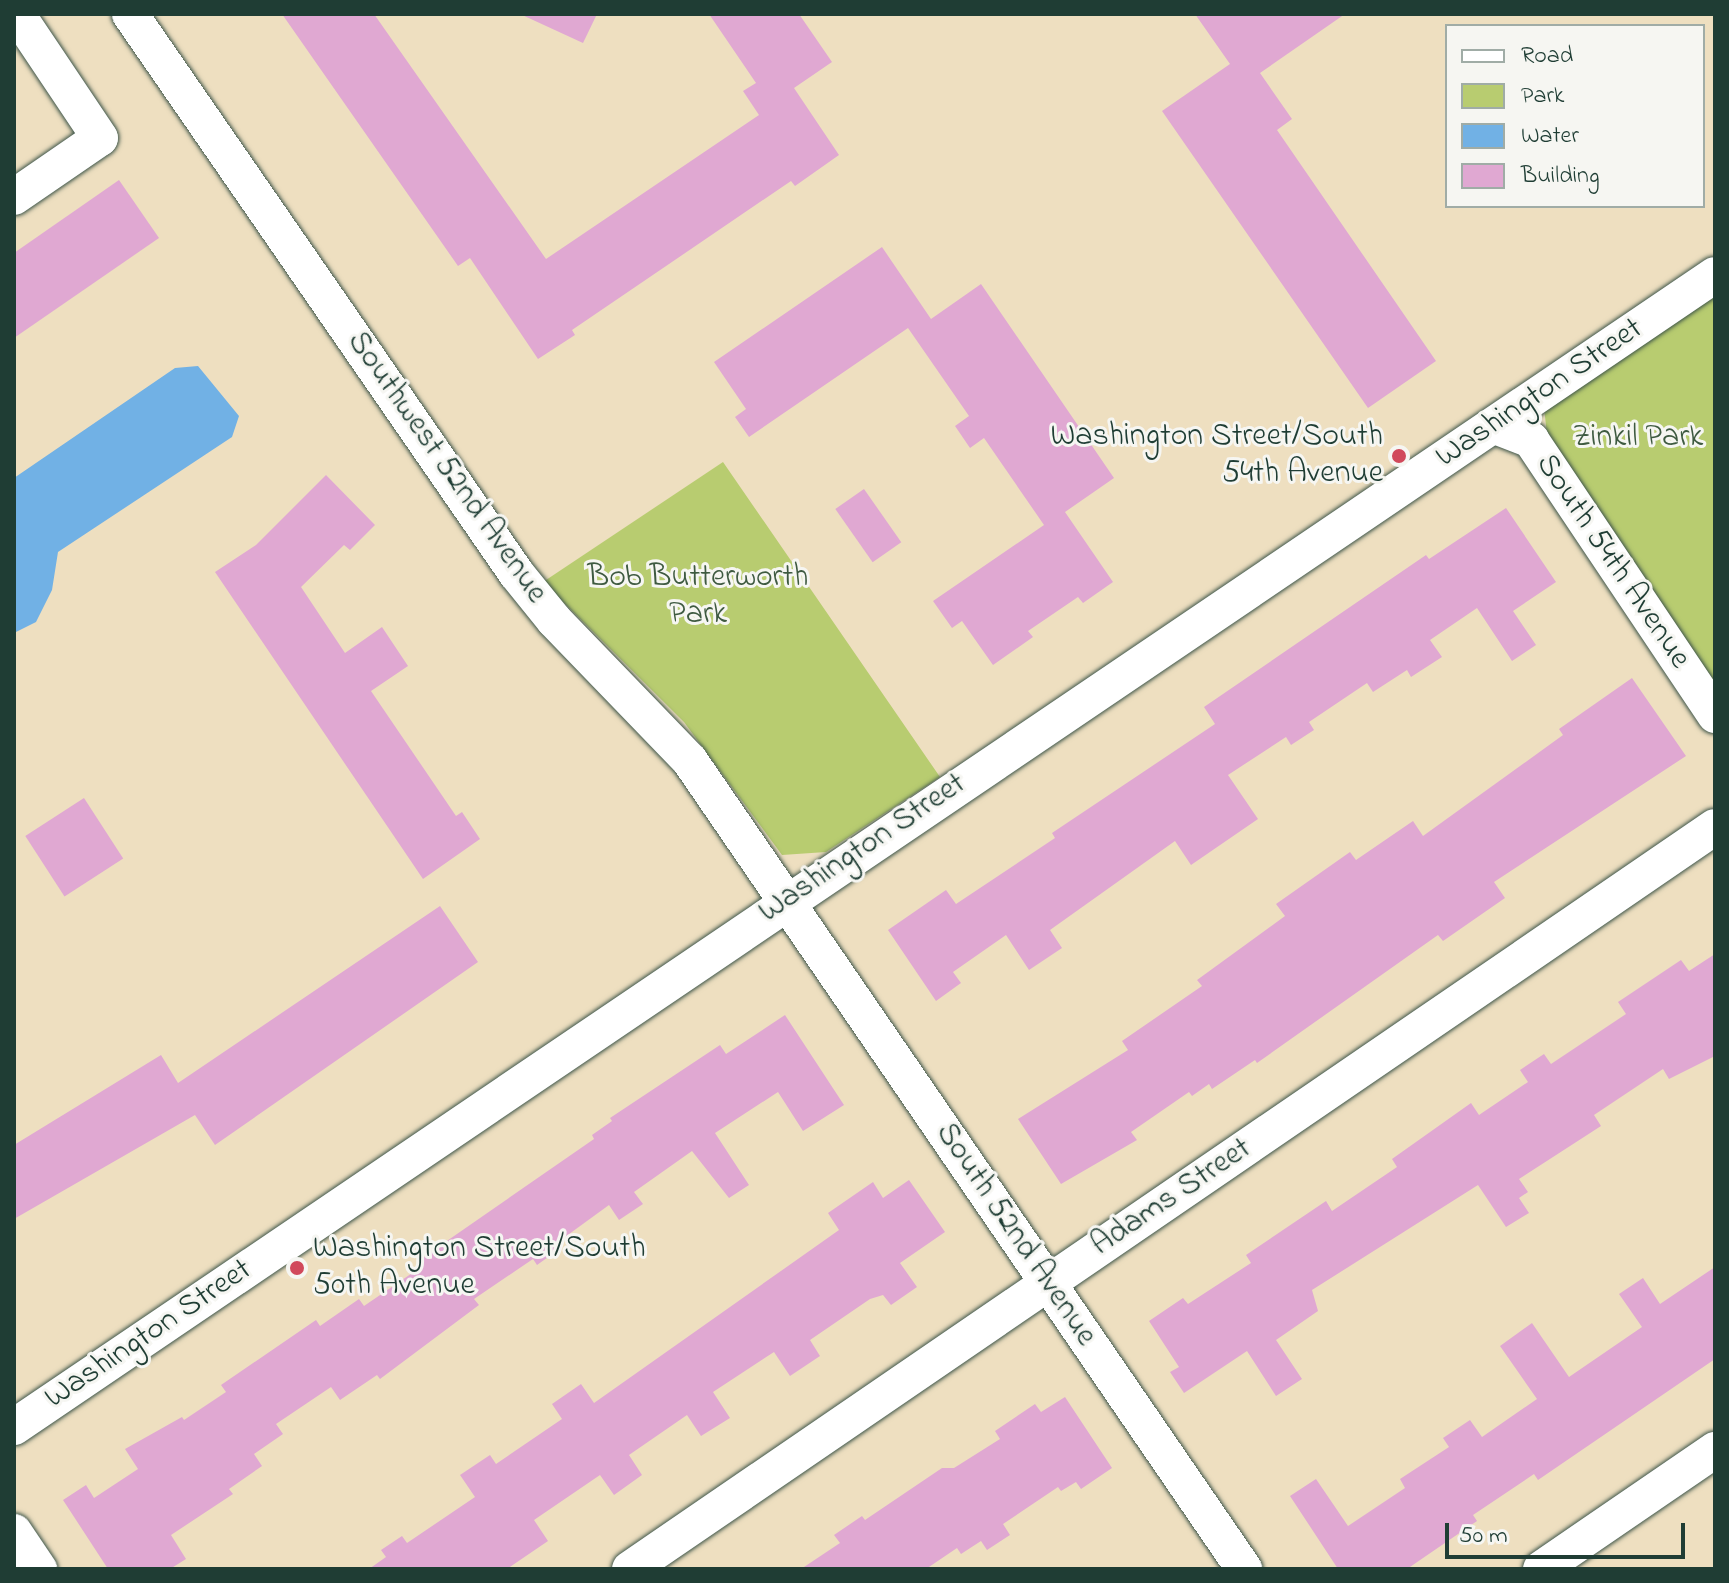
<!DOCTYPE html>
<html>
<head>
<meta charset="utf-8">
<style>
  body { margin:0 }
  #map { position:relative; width:1729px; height:1583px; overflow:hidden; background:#eedfc0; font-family:"Indie Flower",sans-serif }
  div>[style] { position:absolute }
  .green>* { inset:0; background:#b8cc70 }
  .water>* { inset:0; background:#71b1e5 }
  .building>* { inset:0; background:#e0a8d2; transform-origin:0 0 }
  .roads { filter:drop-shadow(0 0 2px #3e5549) drop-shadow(0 0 2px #3e5549) }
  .minor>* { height:36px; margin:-18px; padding:0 18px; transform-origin:18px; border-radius:18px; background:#fff }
  .dots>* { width:22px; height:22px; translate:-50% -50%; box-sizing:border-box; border:4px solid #f6f6f2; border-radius:50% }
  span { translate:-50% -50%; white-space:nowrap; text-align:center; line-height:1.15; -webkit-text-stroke:6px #f6f6f2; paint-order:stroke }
  .street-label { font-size:32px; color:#1f3d34 }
  .poi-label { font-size:32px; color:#1f3d34 }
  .right { translate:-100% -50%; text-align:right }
  .left { translate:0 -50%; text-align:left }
  .park-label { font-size:32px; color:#3e5a40 }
  .frame { position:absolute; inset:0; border:16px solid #1f3d34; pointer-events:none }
  .legend { position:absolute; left:1445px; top:24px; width:260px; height:184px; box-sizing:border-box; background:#f6f6f2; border:2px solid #a0aca6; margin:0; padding:10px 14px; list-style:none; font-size:24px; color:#1f3d34 }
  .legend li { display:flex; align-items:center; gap:16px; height:40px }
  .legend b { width:40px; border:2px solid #a0aca6 }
  .scale { position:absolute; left:1445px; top:1523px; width:240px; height:36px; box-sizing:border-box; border:4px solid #1f3d34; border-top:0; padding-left:10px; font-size:24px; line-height:28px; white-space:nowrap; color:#1f3d34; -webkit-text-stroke:6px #f6f6f2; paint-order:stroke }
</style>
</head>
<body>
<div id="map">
  <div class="green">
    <div style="clip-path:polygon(1715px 292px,1715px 683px,1548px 444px,1544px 407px)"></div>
    <div style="clip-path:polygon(723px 462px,940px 777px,826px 852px,782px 855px,684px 722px,543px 582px)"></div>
  </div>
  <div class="water">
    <div style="clip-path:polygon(198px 366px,239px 416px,232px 437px,58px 552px,52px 590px,36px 622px,14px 633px,14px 478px,175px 368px)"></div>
  </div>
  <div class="building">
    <div style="clip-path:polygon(282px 14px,374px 14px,546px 259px,759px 115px,743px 91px,756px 83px,709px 14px,799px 14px,832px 62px,794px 88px,839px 155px,795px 186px,791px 181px,572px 330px,575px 335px,538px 359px,470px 258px,458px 266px)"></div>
    <div style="clip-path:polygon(520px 14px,597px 14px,583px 43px)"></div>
    <div style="clip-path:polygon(1195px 14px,1345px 14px,1260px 73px,1292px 119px,1277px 130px,1436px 361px,1368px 408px,1162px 111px,1230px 64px)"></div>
    <div style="clip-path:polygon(119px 180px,159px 238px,14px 338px,14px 253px)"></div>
    <div style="clip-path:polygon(882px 247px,931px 319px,981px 284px,1114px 478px,1065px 512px,1113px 582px,1083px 603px,1078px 597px,1028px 631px,1033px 637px,993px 665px,962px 621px,952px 628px,933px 601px,1044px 525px,984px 438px,970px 448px,955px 426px,969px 416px,908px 328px,749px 437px,735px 417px,746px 409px,714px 362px)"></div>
    <div style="clip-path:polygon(326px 475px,375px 525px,350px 550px,344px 545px,301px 587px,345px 653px,382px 627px,408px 666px,371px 691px,456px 816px,462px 812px,480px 839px,423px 879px,215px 572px,256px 545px)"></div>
    <div style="left:864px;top:489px;width:65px;height:35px;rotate:55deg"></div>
    <div style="clip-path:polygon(1506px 508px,1556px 582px,1513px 611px,1536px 645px,1512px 661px,1477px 608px,1430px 640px,1442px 657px,1411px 677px,1407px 670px,1373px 692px,1367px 683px,1309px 722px,1314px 730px,1291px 745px,1286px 737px,1228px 775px,1258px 819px,1191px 865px,1175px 841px,1050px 930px,1062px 948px,1029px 970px,1006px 935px,953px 972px,961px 983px,936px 1001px,888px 930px,946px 890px,956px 904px,1055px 838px,1052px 833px,1215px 724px,1204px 707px,1426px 555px,1429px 559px)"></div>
    <div style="clip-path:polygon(1632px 678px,1686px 756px,1494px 882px,1505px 898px,1443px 941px,1438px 935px,1257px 1063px,1255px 1060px,1212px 1089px,1209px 1084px,1192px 1096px,1189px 1092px,1131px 1132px,1137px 1140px,1061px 1184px,1018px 1119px,1128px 1050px,1122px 1041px,1202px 986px,1197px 980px,1285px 916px,1276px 904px,1350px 852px,1356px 860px,1413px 821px,1423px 836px,1563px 735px,1559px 729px)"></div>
    <div style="left:84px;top:798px;width:72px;height:70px;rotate:57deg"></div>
    <div style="clip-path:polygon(440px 906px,478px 962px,215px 1145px,195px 1115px,14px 1219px,14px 1145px,161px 1055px,178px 1083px)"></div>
    <div style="clip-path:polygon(1715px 954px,1715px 1056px,1669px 1079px,1663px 1069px,1594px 1115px,1601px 1126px,1519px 1179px,1528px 1192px,1519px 1198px,1529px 1213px,1506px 1227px,1478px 1185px,1312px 1290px,1318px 1311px,1276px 1340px,1302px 1379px,1276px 1396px,1247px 1351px,1184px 1393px,1170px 1372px,1179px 1367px,1149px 1321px,1183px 1298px,1188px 1304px,1251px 1263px,1246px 1255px,1326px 1201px,1332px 1211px,1397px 1167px,1392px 1159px,1471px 1103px,1479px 1115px,1528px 1082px,1520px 1070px,1544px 1054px,1551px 1064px,1626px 1014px,1618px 1002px,1681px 960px,1689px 971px)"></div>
    <div style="clip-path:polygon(785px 1015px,844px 1105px,803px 1131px,778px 1092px,715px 1133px,749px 1185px,729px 1198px,692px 1151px,634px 1192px,643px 1204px,619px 1220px,609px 1205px,554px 1245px,558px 1250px,537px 1265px,533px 1259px,474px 1299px,479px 1305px,380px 1379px,377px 1375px,340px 1400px,331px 1387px,276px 1424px,283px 1434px,254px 1454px,262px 1466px,229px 1489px,233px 1494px,171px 1535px,186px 1559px,170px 1569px,108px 1569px,63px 1500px,86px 1485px,94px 1498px,138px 1469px,125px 1449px,182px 1417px,184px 1420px,226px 1392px,221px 1385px,316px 1320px,320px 1326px,359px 1299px,364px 1306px,421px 1267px,418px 1261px,594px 1139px,592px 1135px,612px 1121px,610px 1118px,720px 1045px,726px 1054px)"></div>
    <div style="clip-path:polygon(909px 1180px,945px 1232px,900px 1263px,917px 1287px,891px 1305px,883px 1295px,870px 1299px,810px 1340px,820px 1356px,790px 1376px,774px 1352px,713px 1392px,730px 1418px,701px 1436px,687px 1415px,629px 1455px,642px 1475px,614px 1495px,600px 1475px,534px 1520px,548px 1541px,507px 1569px,369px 1569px,386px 1557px,381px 1550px,402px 1536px,407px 1543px,475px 1497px,460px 1475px,490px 1455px,496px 1464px,562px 1419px,552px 1404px,581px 1384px,594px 1403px,839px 1230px,828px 1213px,873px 1182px,883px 1198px)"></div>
    <div style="clip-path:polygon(1715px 1267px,1715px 1359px,1538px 1480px,1534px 1474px,1473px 1515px,1477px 1521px,1407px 1569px,1338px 1569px,1290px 1496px,1316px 1479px,1348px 1526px,1405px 1488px,1400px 1479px,1449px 1447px,1443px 1438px,1470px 1420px,1482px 1437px,1537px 1399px,1500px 1346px,1532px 1323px,1569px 1377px,1642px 1327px,1619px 1294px,1643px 1278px,1660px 1304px)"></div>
    <div style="clip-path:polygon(1065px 1397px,1112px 1468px,1081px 1489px,1076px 1482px,1061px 1491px,1058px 1487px,1003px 1524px,1010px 1535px,987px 1550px,981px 1541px,961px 1554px,957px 1548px,926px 1569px,801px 1569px,840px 1543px,834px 1535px,862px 1516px,865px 1520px,942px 1468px,954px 1468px,1000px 1439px,995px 1431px,1035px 1404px,1041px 1412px)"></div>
  </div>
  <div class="roads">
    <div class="minor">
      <div style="left:130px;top:14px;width:679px;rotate:55.37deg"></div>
      <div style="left:516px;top:573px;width:60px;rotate:51deg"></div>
      <div style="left:554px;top:620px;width:196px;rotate:46deg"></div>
      <div style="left:690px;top:761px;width:980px;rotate:55.56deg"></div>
      <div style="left:14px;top:197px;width:104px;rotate:-34.5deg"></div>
      <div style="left:100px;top:138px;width:149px;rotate:-123.8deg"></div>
      <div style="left:1495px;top:426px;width:39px;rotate:21deg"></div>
      <div style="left:1531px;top:440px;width:331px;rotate:56.2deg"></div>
      <div style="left:14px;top:1427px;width:2054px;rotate:-34.11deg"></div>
      <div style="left:14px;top:1532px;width:45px;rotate:56deg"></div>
      <div style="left:630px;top:1569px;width:1314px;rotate:-34.37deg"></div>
      <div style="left:1541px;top:1569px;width:211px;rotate:-34.4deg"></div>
    </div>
  </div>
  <div class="dots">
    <div style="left:1399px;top:456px;background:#d1495b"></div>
    <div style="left:297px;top:1268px;background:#d1495b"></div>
  </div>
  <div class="street-label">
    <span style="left:1540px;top:394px;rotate:-34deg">Washington Street</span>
    <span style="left:446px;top:468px;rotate:55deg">Southwest 52nd Avenue</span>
    <span style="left:1612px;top:562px;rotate:56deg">South 54th Avenue</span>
    <span style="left:863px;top:849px;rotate:-34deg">Washington Street</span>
    <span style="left:1172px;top:1198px;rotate:-34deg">Adams Street</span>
    <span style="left:1015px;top:1235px;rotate:56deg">South 52nd Avenue</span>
    <span style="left:149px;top:1335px;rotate:-34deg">Washington Street</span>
  </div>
  <div class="poi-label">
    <span class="right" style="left:1383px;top:456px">Washington Street/South<br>54th Avenue</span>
    <span class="left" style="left:313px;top:1268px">Washington Street/South<br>50th Avenue</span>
  </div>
  <div class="park-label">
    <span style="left:1638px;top:438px">Zinkil Park</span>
    <span style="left:698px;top:597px">Bob Butterworth<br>Park</span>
  </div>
  <div class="frame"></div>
  <ul class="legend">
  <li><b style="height:10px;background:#fff"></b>Road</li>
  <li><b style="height:22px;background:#b8cc70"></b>Park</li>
  <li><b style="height:22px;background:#71b1e5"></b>Water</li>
  <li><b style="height:22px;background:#e0a8d2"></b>Building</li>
  </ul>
  <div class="scale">50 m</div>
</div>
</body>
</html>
